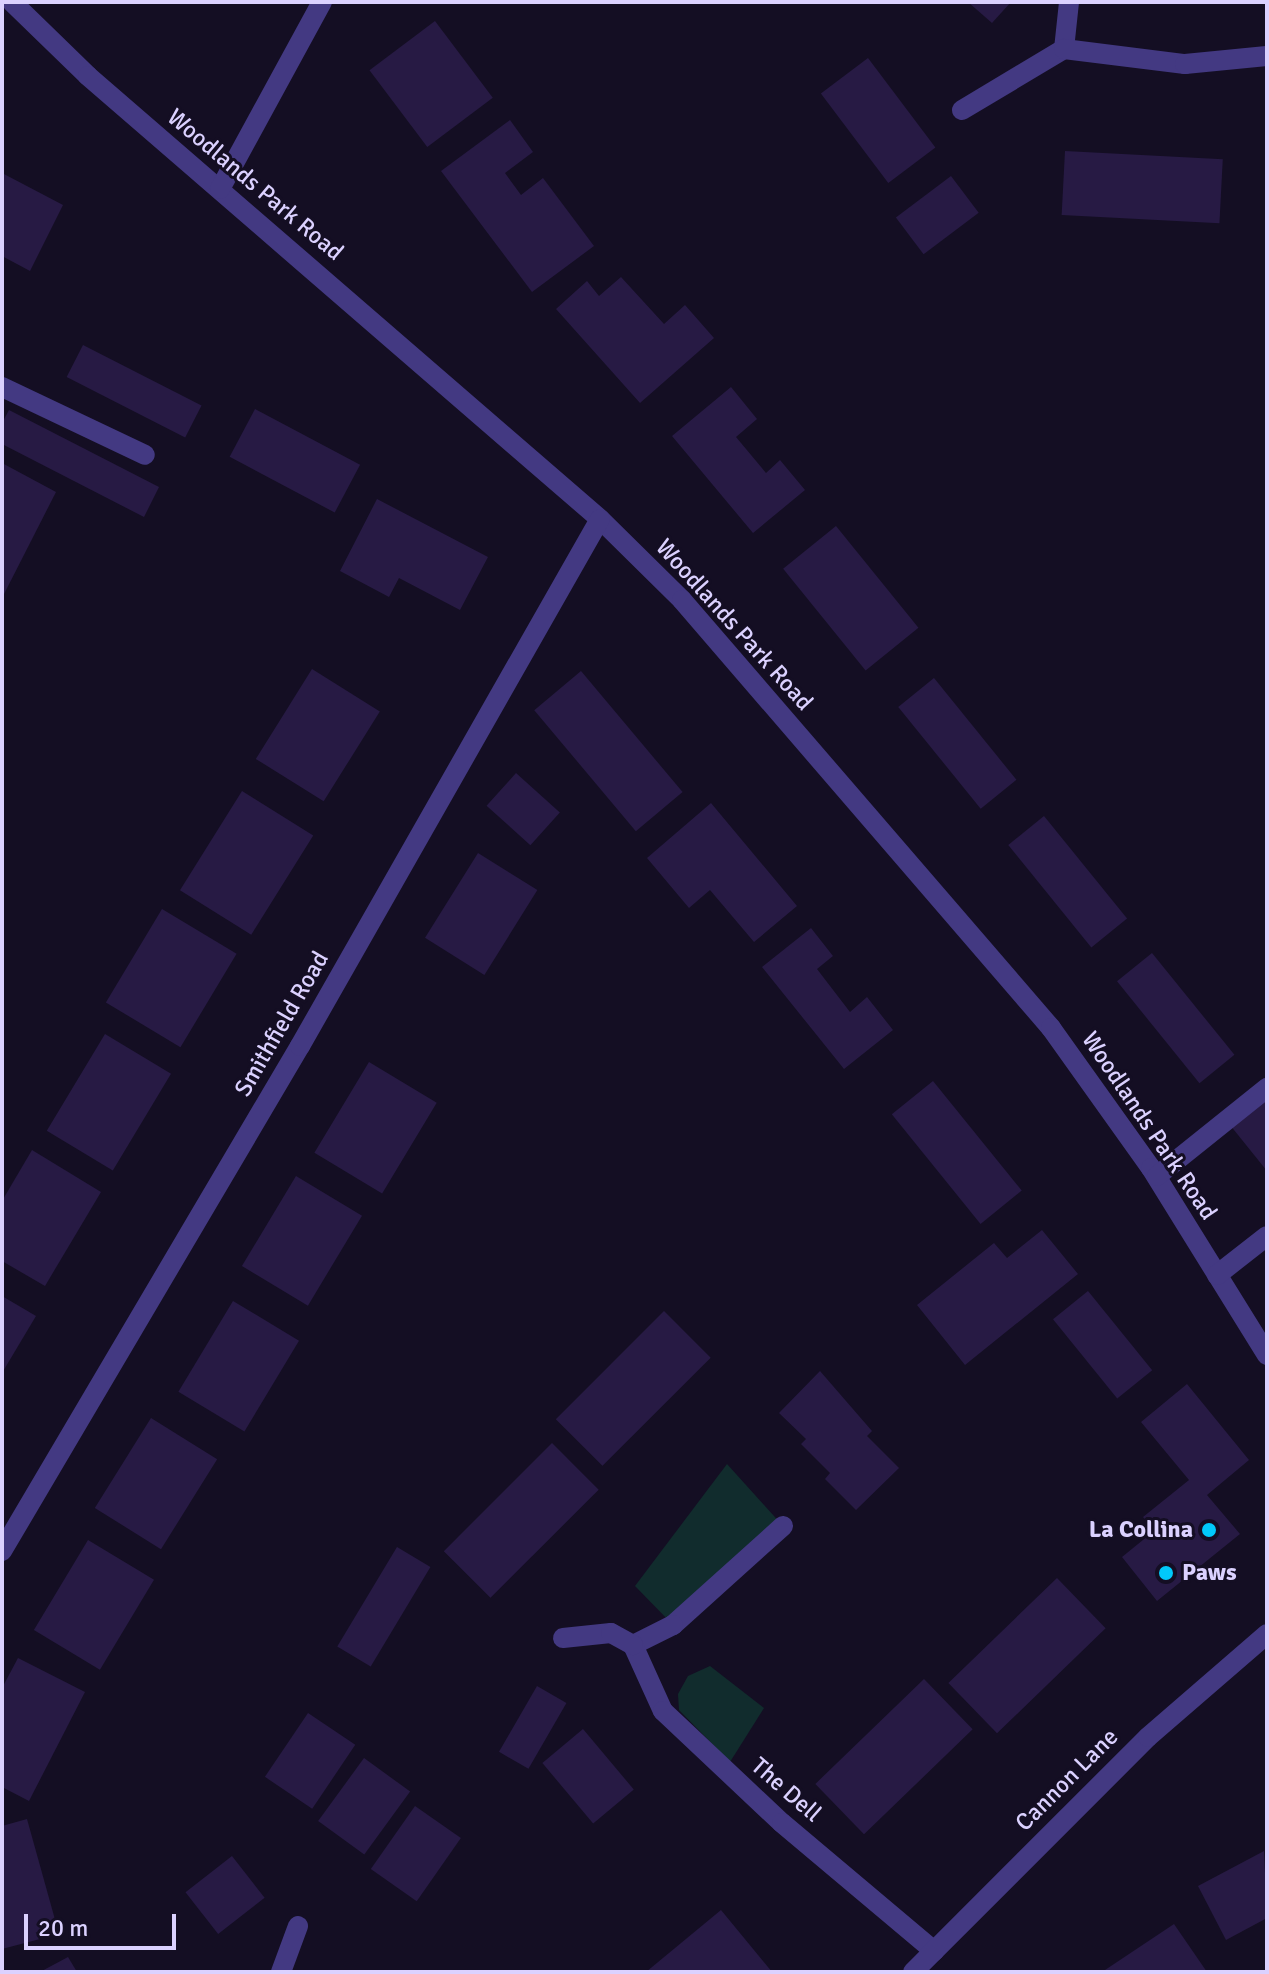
<!DOCTYPE html>
<html>
<head>
<meta charset="utf-8">
<style>
  body { margin:0 }
  #map { position:relative; width:1269px; height:1974px; overflow:hidden; background:#140e23; font-family:Signika,sans-serif }
  div>[style] { position:absolute }
  .green>* { inset:0; background:#112c2d }
  .building>* { inset:0; background:#271a44; transform-origin:0 0 }
  .minor>* { height:20px; margin:-10px; padding:0 10px; transform-origin:10px; border-radius:10px; background:#433982 }
  .dots>* { width:22px; height:22px; translate:-50% -50%; box-sizing:border-box; border:4px solid #140e23; border-radius:50% }
  span { translate:-50% -50%; white-space:nowrap; text-align:center; line-height:1.15; -webkit-text-stroke:6px #140e23; paint-order:stroke }
  .street-label { font-size:24px; color:#dbd1ff }
  .poi-label { font-size:24px; color:#dbd1ff; font-weight:700 }
  .right { translate:-100% -50%; text-align:right }
  .left { translate:0 -50%; text-align:left }
  .frame { position:absolute; inset:0; border:4px solid #dbd1ff; pointer-events:none }
  .scale { position:absolute; left:24px; top:1914px; width:152px; height:36px; box-sizing:border-box; border:4px solid #dbd1ff; border-top:0; padding-left:10px; font-size:24px; line-height:28px; white-space:nowrap; color:#dbd1ff; -webkit-text-stroke:6px #140e23; paint-order:stroke }
</style>
</head>
<body>
<div id="map">
  <div class="green">
    <div style="clip-path:polygon(727px 1464px,783px 1526px,673px 1625px,635px 1586px)"></div>
    <div style="clip-path:polygon(710px 1666px,764px 1708px,730px 1762px,679px 1710px,678px 1694px,688px 1676px)"></div>
  </div>
  <div class="building">
    <div style="clip-path:polygon(968px 2px,1011px 2px,992px 23px)"></div>
    <div style="left:435px;top:21px;width:96px;height:82px;rotate:53deg"></div>
    <div style="left:868px;top:58px;width:112px;height:59px;rotate:53deg"></div>
    <div style="clip-path:polygon(510px 120px,533px 152px,505px 173px,521px 195px,543px 178px,594px 246px,532px 292px,441px 171px)"></div>
    <div style="left:1065px;top:151px;width:158px;height:64px;rotate:3deg"></div>
    <div style="clip-path:polygon(2px 173px,63px 205px,30px 271px,2px 256px)"></div>
    <div style="left:951px;top:176px;width:46px;height:69px;rotate:53deg"></div>
    <div style="clip-path:polygon(621px 277px,664px 324px,685px 305px,714px 338px,640px 403px,556px 309px,587px 281px,599px 296px)"></div>
    <div style="left:83px;top:345px;width:133px;height:36px;rotate:27deg"></div>
    <div style="clip-path:polygon(731px 387px,757px 419px,736px 437px,766px 473px,780px 460px,805px 490px,753px 533px,672px 436px)"></div>
    <div style="left:255px;top:409px;width:119px;height:54px;rotate:28deg"></div>
    <div style="clip-path:polygon(9px 410px,159px 487px,144px 517px,2px 444px,2px 423px)"></div>
    <div style="clip-path:polygon(2px 463px,56px 492px,2px 598px)"></div>
    <div style="clip-path:polygon(377px 499px,488px 557px,460px 610px,399px 578px,389px 597px,340px 571px)"></div>
    <div style="left:836px;top:526px;width:131px;height:68px;rotate:51deg"></div>
    <div style="left:312px;top:669px;width:80px;height:106px;rotate:32deg"></div>
    <div style="left:581px;top:671px;width:158px;height:61px;rotate:50deg"></div>
    <div style="left:934px;top:678px;width:131px;height:46px;rotate:51deg"></div>
    <div style="left:516px;top:773px;width:59px;height:44px;rotate:42deg"></div>
    <div style="left:242px;top:791px;width:84px;height:117px;rotate:32deg"></div>
    <div style="clip-path:polygon(711px 803px,797px 906px,754px 942px,710px 890px,689px 908px,647px 858px)"></div>
    <div style="left:1044px;top:816px;width:132px;height:46px;rotate:51deg"></div>
    <div style="left:478px;top:853px;width:70px;height:100px;rotate:32deg"></div>
    <div style="left:162px;top:909px;width:87px;height:109px;rotate:31deg"></div>
    <div style="clip-path:polygon(811px 928px,833px 956px,817px 969px,850px 1012px,867px 997px,893px 1030px,844px 1069px,762px 967px)"></div>
    <div style="left:1152px;top:953px;width:131px;height:45px;rotate:51deg"></div>
    <div style="left:105px;top:1034px;width:77px;height:113px;rotate:31deg"></div>
    <div style="left:369px;top:1062px;width:79px;height:106px;rotate:31deg"></div>
    <div style="left:933px;top:1081px;width:141px;height:53px;rotate:51deg"></div>
    <div style="clip-path:polygon(1267px 1095px,1267px 1171px,1230px 1125px)"></div>
    <div style="clip-path:polygon(32px 1150px,101px 1192px,45px 1286px,2px 1261px,2px 1201px)"></div>
    <div style="left:296px;top:1176px;width:77px;height:105px;rotate:31deg"></div>
    <div style="clip-path:polygon(1042px 1230px,1078px 1274px,965px 1365px,917px 1305px,994px 1243px,1007px 1258px)"></div>
    <div style="left:1088px;top:1291px;width:102px;height:45px;rotate:51deg"></div>
    <div style="clip-path:polygon(2px 1296px,36px 1316px,2px 1373px)"></div>
    <div style="left:233px;top:1301px;width:77px;height:106px;rotate:31deg"></div>
    <div style="left:664px;top:1311px;width:66px;height:153px;rotate:45deg"></div>
    <div style="clip-path:polygon(820px 1371px,872px 1431px,867px 1436px,899px 1468px,856px 1510px,825px 1479px,830px 1473px,801px 1444px,806px 1439px,779px 1413px)"></div>
    <div style="clip-path:polygon(1187px 1384px,1249px 1460px,1207px 1495px,1240px 1534px,1157px 1601px,1122px 1557px,1154px 1531px,1143px 1517px,1189px 1480px,1141px 1422px)"></div>
    <div style="left:151px;top:1418px;width:78px;height:106px;rotate:32deg"></div>
    <div style="left:552px;top:1443px;width:66px;height:153px;rotate:45deg"></div>
    <div style="left:88px;top:1540px;width:77px;height:105px;rotate:31deg"></div>
    <div style="left:397px;top:1547px;width:39px;height:116px;rotate:31deg"></div>
    <div style="left:1057px;top:1578px;width:70px;height:151px;rotate:46deg"></div>
    <div style="clip-path:polygon(18px 1658px,85px 1692px,29px 1801px,2px 1787px,2px 1688px)"></div>
    <div style="left:924px;top:1679px;width:70px;height:151px;rotate:46deg"></div>
    <div style="left:537px;top:1686px;width:34px;height:76px;rotate:30deg"></div>
    <div style="left:308px;top:1713px;width:57px;height:77px;rotate:34deg"></div>
    <div style="left:583px;top:1729px;width:79px;height:53px;rotate:50deg"></div>
    <div style="left:364px;top:1758px;width:57px;height:78px;rotate:36deg"></div>
    <div style="left:415px;top:1806px;width:56px;height:77px;rotate:35deg"></div>
    <div style="clip-path:polygon(27px 1819px,59px 1934px,2px 1949px,2px 1826px)"></div>
    <div style="clip-path:polygon(1264px 1851px,1267px 1918px,1226px 1940px,1198px 1886px)"></div>
    <div style="left:232px;top:1856px;width:53px;height:59px;rotate:52deg"></div>
    <div style="clip-path:polygon(721px 1910px,772px 1972px,646px 1972px)"></div>
    <div style="clip-path:polygon(1174px 1924px,1207px 1972px,1102px 1972px)"></div>
    <div style="clip-path:polygon(68px 1957px,77px 1972px,40px 1972px)"></div>
  </div>
  <div class="minor">
    <div style="left:12px;top:2px;width:106px;rotate:44.2deg"></div>
    <div style="left:88px;top:76px;width:677px;rotate:40.87deg"></div>
    <div style="left:600px;top:519px;width:115px;rotate:44.6deg"></div>
    <div style="left:682px;top:600px;width:565px;rotate:49.23deg"></div>
    <div style="left:1051px;top:1028px;width:172px;rotate:54.5deg"></div>
    <div style="left:1151px;top:1168px;width:220px;rotate:58.2deg"></div>
    <div style="left:1064px;top:49px;width:47px;rotate:-83.9deg"></div>
    <div style="left:962px;top:110px;width:119px;rotate:-30.9deg"></div>
    <div style="left:1064px;top:49px;width:122px;rotate:7.1deg"></div>
    <div style="left:1185px;top:64px;width:82px;rotate:-5.6deg"></div>
    <div style="left:220px;top:189px;width:213px;rotate:-61.4deg"></div>
    <div style="left:2px;top:387px;width:158px;rotate:25.4deg"></div>
    <div style="left:1157px;top:1176px;width:141px;rotate:-38.7deg"></div>
    <div style="left:1217px;top:1275px;width:63px;rotate:-38deg"></div>
    <div style="left:783px;top:1526px;width:148px;rotate:138deg"></div>
    <div style="left:673px;top:1625px;width:45px;rotate:153.4deg"></div>
    <div style="left:633px;top:1645px;width:72px;rotate:65.6deg"></div>
    <div style="left:663px;top:1711px;width:163px;rotate:43.3deg"></div>
    <div style="left:782px;top:1823px;width:199px;rotate:40.1deg"></div>
    <div style="left:2px;top:1551px;width:586px;rotate:-59.46deg"></div>
    <div style="left:300px;top:1046px;width:606px;rotate:-60.35deg"></div>
    <div style="left:563px;top:1638px;width:48px;rotate:-5.9deg"></div>
    <div style="left:611px;top:1633px;width:25px;rotate:29deg"></div>
    <div style="left:281px;top:1972px;width:49px;rotate:-69.7deg"></div>
    <div style="left:913px;top:1972px;width:332px;rotate:-45deg"></div>
    <div style="left:1148px;top:1737px;width:157px;rotate:-40.9deg"></div>
  </div>
  <div class="dots">
    <div style="left:1209px;top:1530px;background:#01c9fa"></div>
    <div style="left:1166px;top:1573px;background:#01c9fa"></div>
  </div>
  <div class="street-label">
    <span style="left:255px;top:185px;rotate:40deg">Woodlands Park Road</span>
    <span style="left:734px;top:625px;rotate:48deg">Woodlands Park Road</span>
    <span style="left:282px;top:1024px;rotate:-60deg">Smithfield Road</span>
    <span style="left:1149px;top:1126px;rotate:56deg">Woodlands Park Road</span>
    <span style="left:1067px;top:1780px;rotate:-45deg">Cannon Lane</span>
    <span style="left:786px;top:1790px;rotate:41deg">The Dell</span>
  </div>
  <div class="poi-label">
    <span class="right" style="left:1193px;top:1530px">La Collina</span>
    <span class="left" style="left:1182px;top:1573px">Paws</span>
  </div>
  <div class="frame"></div>
  <div class="scale">20 m</div>
</div>
</body>
</html>
